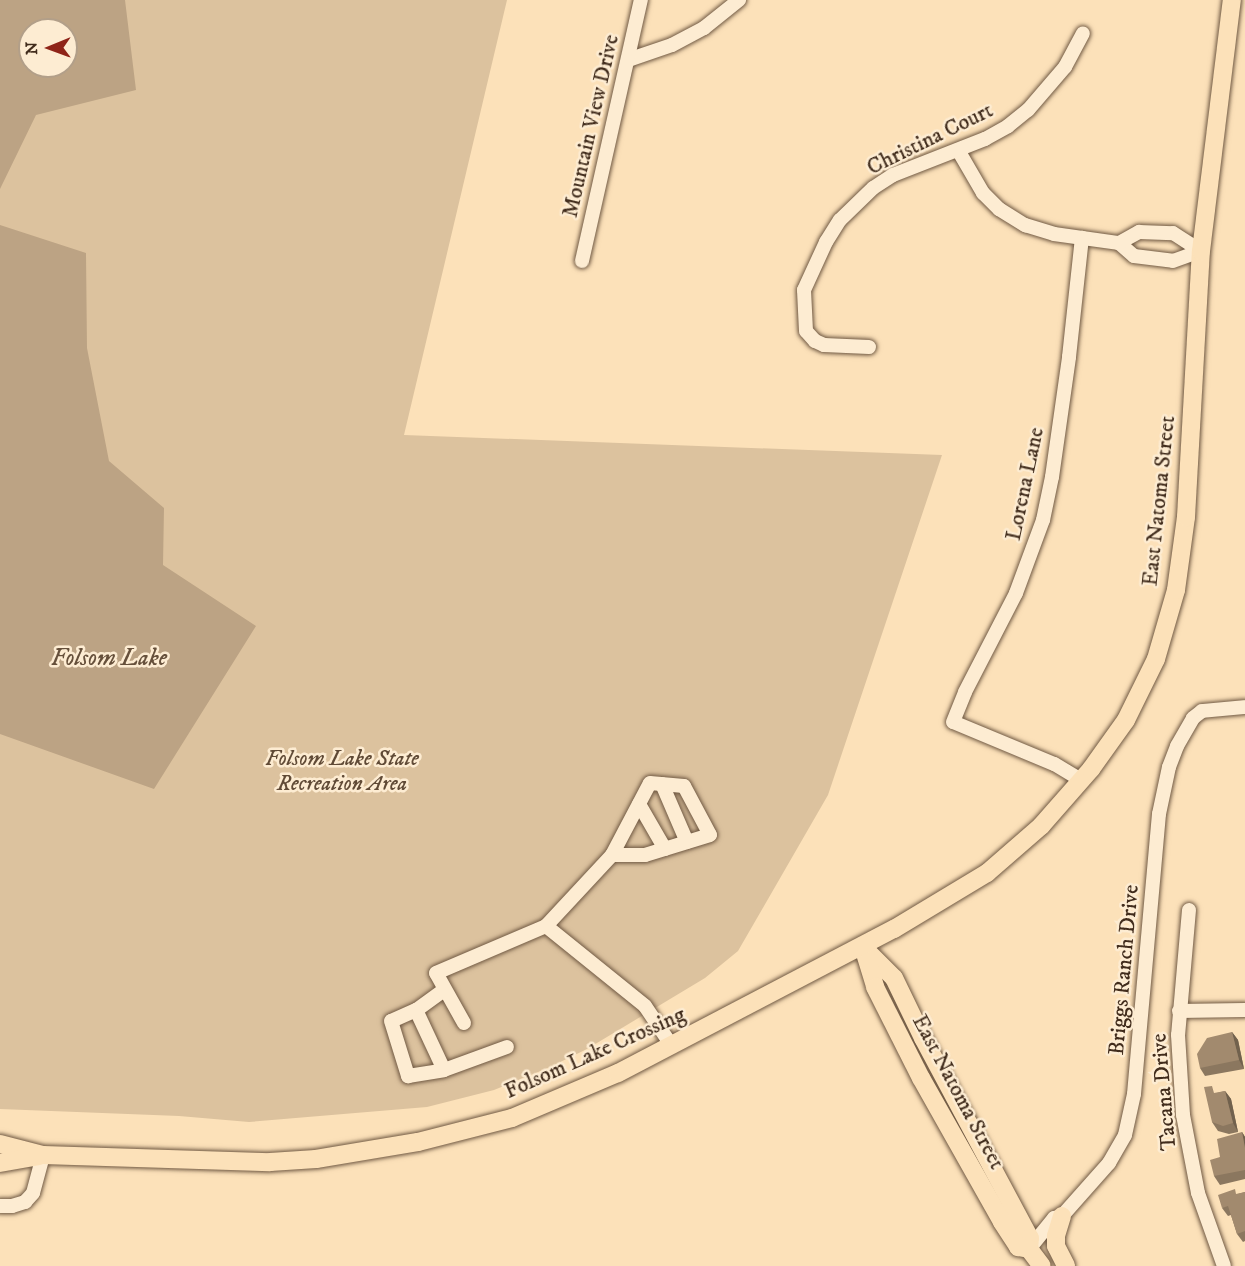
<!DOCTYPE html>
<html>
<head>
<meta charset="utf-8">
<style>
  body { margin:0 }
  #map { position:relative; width:1245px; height:1266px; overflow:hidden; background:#fce1b9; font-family:"IM FELL DW Pica",serif }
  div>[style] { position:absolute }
  .green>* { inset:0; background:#dcc29e }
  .water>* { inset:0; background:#bca384 }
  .roads { filter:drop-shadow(0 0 2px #705943) drop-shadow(0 0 2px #705943) }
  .minor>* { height:14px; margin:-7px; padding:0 7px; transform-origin:7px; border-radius:7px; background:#fdecd2 }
  .major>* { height:18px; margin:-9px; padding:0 9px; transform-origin:9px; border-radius:9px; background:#fce1b9 }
  .wall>* { inset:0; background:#8b775f }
  .shaded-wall>* { inset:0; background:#71614d }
  .building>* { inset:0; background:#a28a6e }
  span { translate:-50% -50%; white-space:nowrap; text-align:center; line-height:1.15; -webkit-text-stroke:5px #fdecd2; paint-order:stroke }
  .street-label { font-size:22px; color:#412c1c }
  .park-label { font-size:22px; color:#604a36; font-style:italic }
  .water-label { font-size:24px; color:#66503b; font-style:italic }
  .north { position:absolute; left:18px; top:18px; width:60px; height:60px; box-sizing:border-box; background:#fdecd2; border:2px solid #b29f89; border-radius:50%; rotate:269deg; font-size:16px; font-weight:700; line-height:24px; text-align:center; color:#412c1c }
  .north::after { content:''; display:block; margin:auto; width:21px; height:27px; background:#8f2418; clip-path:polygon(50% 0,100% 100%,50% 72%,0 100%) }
</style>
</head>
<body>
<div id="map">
  <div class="green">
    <div style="clip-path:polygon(evenodd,0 0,507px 0,404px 435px,942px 455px,828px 795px,738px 951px,705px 978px,587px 1049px,548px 1068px,494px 1090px,427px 1107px,249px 1122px,179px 1116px,0 1109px,0 0,30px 30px,66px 30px,66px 66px,30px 66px,30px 30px)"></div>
  </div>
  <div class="water">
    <div style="clip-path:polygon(evenodd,0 0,125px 0,136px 90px,36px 115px,0 189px,0 0,30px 30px,66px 30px,66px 66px,30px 66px,30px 30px)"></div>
    <div style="clip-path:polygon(0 225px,86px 253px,87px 348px,109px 461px,164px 508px,163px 565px,256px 626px,154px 789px,0 734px)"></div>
  </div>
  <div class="roads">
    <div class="minor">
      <div style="left:628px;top:60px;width:46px;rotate:-18.8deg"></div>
      <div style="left:672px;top:45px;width:36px;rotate:-28deg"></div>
      <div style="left:704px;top:28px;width:45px;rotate:-38.7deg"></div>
      <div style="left:958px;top:150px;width:50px;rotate:59.8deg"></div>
      <div style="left:983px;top:193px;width:23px;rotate:45deg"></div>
      <div style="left:999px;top:209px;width:31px;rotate:32deg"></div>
      <div style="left:1025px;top:225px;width:30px;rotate:17deg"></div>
      <div style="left:1054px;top:234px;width:66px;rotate:7.9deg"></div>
      <div style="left:1119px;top:243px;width:20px;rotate:41deg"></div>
      <div style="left:1134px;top:256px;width:39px;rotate:7deg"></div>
      <div style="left:1173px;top:261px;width:30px;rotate:-20deg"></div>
      <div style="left:1119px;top:243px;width:23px;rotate:-29deg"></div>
      <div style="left:1139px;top:232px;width:34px;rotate:2deg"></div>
      <div style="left:1173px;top:233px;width:33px;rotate:33deg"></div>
      <div style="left:582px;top:261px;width:268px;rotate:-77.3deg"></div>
      <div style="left:869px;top:347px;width:45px;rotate:-177.5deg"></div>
      <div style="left:824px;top:345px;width:10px;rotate:-156deg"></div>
      <div style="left:815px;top:341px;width:13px;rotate:-132deg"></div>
      <div style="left:806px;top:331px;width:41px;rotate:-92.8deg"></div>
      <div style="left:804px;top:290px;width:53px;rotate:-65.4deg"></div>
      <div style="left:826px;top:242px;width:26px;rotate:-58deg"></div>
      <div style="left:840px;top:220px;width:46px;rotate:-44.1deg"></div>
      <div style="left:873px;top:188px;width:24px;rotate:-33deg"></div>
      <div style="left:893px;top:175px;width:99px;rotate:-21.4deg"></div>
      <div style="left:985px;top:139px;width:26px;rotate:-29deg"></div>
      <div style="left:1008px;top:126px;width:26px;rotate:-39deg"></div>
      <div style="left:1028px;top:110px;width:57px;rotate:-49.3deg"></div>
      <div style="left:1065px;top:67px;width:38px;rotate:-62deg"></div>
      <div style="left:1081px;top:780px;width:31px;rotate:-149deg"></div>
      <div style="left:1054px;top:764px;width:109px;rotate:-157.4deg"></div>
      <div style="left:953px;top:722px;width:32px;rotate:-68deg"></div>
      <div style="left:965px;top:692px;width:111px;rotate:-62.7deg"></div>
      <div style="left:1016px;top:593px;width:78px;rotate:-69.7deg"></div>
      <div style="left:1043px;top:520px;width:44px;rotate:-78.2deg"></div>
      <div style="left:1052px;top:477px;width:121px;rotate:-81.9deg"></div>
      <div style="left:1069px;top:357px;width:120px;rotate:-83.8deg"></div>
      <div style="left:662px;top:784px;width:63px;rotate:66.7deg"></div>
      <div style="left:639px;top:804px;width:52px;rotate:60deg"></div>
      <div style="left:1189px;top:910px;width:125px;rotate:95deg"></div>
      <div style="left:1178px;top:1035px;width:80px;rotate:86.4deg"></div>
      <div style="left:1183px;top:1115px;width:79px;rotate:79.1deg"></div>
      <div style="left:1198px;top:1193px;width:77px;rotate:70.4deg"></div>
      <div style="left:546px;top:926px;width:97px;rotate:-47.1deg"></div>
      <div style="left:612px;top:855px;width:81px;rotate:-62.2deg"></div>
      <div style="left:650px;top:783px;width:34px;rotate:5deg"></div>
      <div style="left:684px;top:786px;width:55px;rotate:62deg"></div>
      <div style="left:710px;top:835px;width:68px;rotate:162.9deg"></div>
      <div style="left:645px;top:855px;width:33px;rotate:180deg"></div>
      <div style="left:444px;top:990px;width:34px;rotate:144deg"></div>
      <div style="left:416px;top:1010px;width:66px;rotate:65deg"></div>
      <div style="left:444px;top:1070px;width:67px;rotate:-20.1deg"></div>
      <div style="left:416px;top:1010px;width:27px;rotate:156deg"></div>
      <div style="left:391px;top:1021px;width:58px;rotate:72.8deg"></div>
      <div style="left:408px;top:1076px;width:36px;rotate:-9deg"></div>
      <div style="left:1179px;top:1011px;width:66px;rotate:-0.9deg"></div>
      <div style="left:464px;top:1023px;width:57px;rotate:-119.2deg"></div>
      <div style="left:436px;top:973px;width:120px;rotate:-23.1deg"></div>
      <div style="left:546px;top:926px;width:127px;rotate:38.9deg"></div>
      <div style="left:645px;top:1006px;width:48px;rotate:56deg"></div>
      <div style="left:0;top:1206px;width:12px"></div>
      <div style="left:12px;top:1206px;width:14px;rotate:-17deg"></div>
      <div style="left:25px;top:1202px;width:12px;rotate:-48deg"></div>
      <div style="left:33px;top:1193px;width:39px;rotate:-75deg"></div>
      <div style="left:1029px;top:1249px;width:40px;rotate:-51deg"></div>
      <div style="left:1054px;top:1218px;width:8px;rotate:-14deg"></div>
      <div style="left:1062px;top:1216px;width:71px;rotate:-48.4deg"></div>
      <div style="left:1109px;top:1163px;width:32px;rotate:-60deg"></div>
      <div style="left:1125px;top:1135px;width:42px;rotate:-77.6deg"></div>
      <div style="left:1134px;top:1094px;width:281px;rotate:-84.9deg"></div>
      <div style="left:1159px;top:814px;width:48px;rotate:-78deg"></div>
      <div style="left:1169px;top:767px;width:22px;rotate:-69deg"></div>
      <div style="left:1177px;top:746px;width:32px;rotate:-60deg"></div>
      <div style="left:1193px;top:718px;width:11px;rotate:-38deg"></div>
      <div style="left:1202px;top:711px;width:43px;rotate:-5.3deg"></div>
    </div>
    <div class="major">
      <div style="left:862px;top:946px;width:45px;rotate:45deg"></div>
      <div style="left:894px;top:978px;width:67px;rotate:64.2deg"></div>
      <div style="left:923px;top:1038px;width:227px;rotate:61.9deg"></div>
      <div style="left:1030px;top:1238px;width:11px;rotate:95deg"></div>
      <div style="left:1029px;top:1249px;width:21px;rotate:53deg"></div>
      <div style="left:864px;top:950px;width:39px;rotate:73deg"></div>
      <div style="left:875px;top:987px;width:102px;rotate:63.2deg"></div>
      <div style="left:921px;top:1078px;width:165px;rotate:60.6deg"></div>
      <div style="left:1002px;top:1222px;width:30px;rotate:57deg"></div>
      <div style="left:1018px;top:1247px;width:11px;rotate:10deg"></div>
      <div style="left:0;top:1144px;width:44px;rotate:14.3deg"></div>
      <div style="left:43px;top:1155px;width:227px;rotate:1.8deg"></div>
      <div style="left:270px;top:1162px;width:46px;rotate:-3.7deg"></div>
      <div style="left:316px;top:1159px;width:103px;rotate:-9.5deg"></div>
      <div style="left:418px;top:1142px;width:97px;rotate:-14.3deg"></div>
      <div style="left:512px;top:1118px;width:115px;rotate:-23deg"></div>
      <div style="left:618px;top:1073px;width:311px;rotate:-27.6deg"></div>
      <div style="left:894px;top:929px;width:109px;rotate:-31.1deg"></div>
      <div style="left:987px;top:873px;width:72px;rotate:-41deg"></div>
      <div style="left:1041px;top:826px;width:76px;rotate:-48.7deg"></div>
      <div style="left:1091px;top:769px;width:60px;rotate:-54.5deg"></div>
      <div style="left:1126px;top:720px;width:68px;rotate:-63.8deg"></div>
      <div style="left:1156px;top:659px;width:72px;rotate:-73.8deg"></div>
      <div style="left:1176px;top:590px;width:74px;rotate:-82.2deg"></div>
      <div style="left:1186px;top:517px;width:266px;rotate:-86.8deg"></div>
      <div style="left:1201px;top:251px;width:253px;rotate:-83deg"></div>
      <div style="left:0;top:1163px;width:39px;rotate:-10deg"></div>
      <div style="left:1062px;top:1216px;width:21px;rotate:107deg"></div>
      <div style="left:1056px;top:1236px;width:10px;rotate:90deg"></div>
      <div style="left:1056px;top:1246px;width:22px;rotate:63deg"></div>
    </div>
  </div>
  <div class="wall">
    <div style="clip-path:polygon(1232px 1032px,1238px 1040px,1244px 1069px,1205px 1076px,1200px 1068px)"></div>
    <div style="clip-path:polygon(1225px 1091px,1231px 1099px,1238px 1132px,1229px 1134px,1218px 1131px,1212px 1122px,1217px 1093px)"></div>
    <div style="clip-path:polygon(1242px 1132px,1245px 1137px,1245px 1179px,1220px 1185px,1214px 1176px,1220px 1157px)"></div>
    <div style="clip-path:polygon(1245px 1192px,1245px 1241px,1243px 1242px,1237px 1234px,1231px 1215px,1228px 1216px,1222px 1208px,1238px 1194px)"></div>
  </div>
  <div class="shaded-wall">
    <div style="clip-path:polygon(1232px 1032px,1238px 1040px,1244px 1069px,1239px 1060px)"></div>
    <div style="clip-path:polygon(1225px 1091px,1231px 1099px,1238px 1132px,1233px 1123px)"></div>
    <div style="clip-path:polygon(1242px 1132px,1245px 1137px,1245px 1148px)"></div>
  </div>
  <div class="building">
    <div style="clip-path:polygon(1232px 1032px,1239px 1060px,1200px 1068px,1197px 1054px,1207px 1038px)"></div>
    <div style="clip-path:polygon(1212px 1086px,1214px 1093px,1225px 1091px,1233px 1123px,1223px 1126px,1212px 1122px,1204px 1087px)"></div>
    <div style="clip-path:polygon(1242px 1132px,1245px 1148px,1245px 1170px,1214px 1176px,1210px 1160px,1220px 1157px,1217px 1139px)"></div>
    <div style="clip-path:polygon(1235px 1189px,1236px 1194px,1245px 1192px,1245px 1231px,1237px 1234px,1228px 1206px,1222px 1208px,1218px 1195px)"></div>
  </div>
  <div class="street-label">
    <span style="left:591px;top:126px;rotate:-77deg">Mountain View Drive</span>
    <span style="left:930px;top:139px;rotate:-26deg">Christina Court</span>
    <span style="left:1025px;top:484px;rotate:-78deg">Lorena Lane</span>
    <span style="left:1159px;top:501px;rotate:-84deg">East Natoma Street</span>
    <span style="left:1124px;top:970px;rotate:-85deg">Briggs Ranch Drive</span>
    <span style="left:595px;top:1053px;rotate:-24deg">Folsom Lake Crossing</span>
    <span style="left:958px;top:1092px;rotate:62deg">East Natoma Street</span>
    <span style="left:1164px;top:1092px;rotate:-95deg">Tacana Drive</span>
  </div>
  <div class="park-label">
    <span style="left:342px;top:771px">Folsom Lake State<br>Recreation Area</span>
  </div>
  <div class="water-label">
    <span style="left:109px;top:659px">Folsom Lake</span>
  </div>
  <div class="north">N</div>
</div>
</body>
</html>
